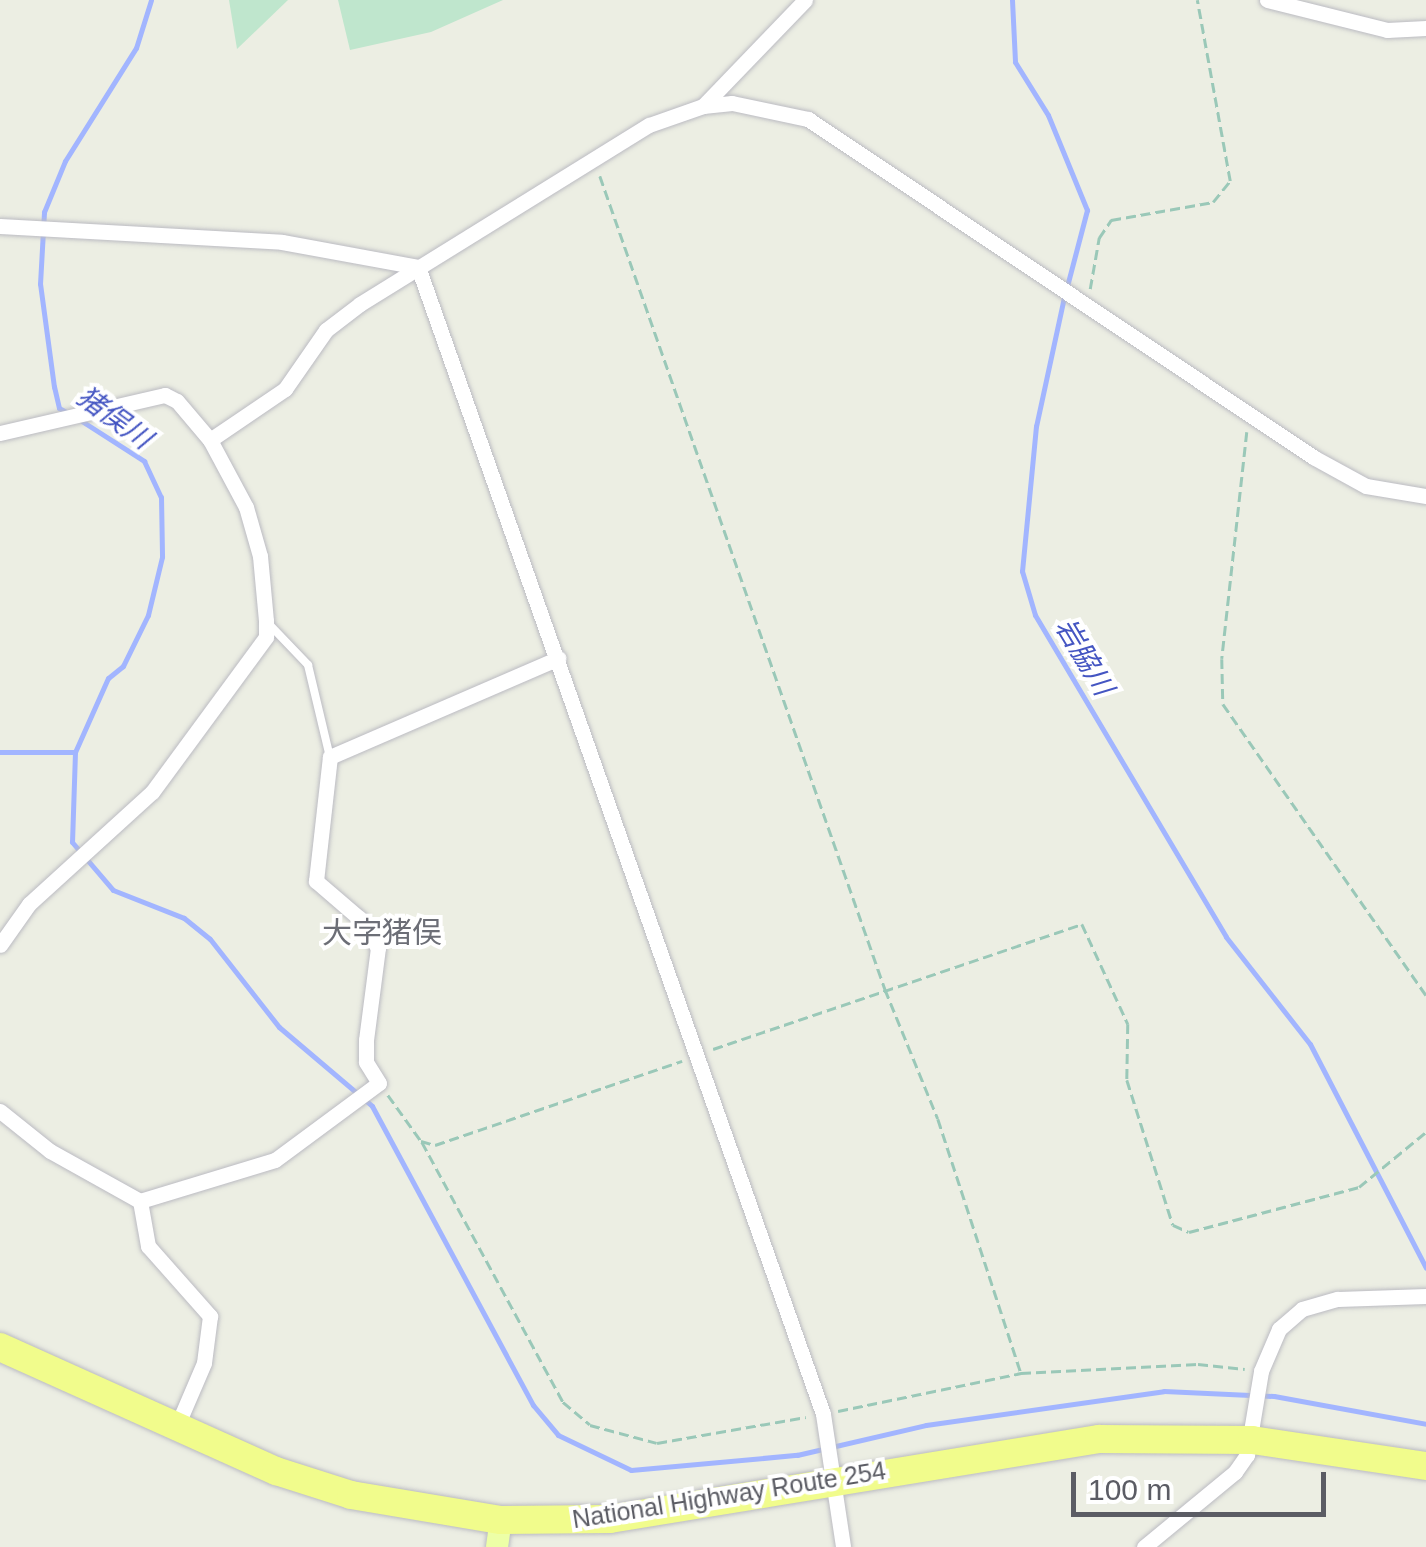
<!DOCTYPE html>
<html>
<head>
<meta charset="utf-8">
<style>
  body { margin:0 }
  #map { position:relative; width:1426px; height:1547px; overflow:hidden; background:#eceee3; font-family:Arial,"Noto Sans JP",sans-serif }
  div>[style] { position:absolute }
  .green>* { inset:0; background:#bfe6cd }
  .stream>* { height:5px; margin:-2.5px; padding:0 2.5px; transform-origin:2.5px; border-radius:2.5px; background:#a2b5ff }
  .path>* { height:2.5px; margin-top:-1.25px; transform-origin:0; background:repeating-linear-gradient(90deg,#9ac8b8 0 10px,transparent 0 15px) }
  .roads { filter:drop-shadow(0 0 2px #bbbbc2) drop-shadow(0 0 2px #bbbbc2) }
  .lane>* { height:8px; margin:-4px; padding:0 4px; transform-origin:4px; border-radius:4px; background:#fff }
  .street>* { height:15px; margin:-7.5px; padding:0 7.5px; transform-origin:7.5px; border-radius:7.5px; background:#fff }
  .primary>* { height:22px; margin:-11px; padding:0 11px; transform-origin:11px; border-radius:11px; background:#edffa7 }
  .highway>* { height:28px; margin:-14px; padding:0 14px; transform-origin:14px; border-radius:14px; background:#f1fc8c }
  span { translate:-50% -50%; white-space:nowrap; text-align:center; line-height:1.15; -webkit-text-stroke:8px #fff; paint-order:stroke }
  .street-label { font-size:25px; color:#5b5c64 }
  .water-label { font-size:28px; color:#4455c2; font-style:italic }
  .quarter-label { font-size:30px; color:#6c6e76 }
  .scale { position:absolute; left:1071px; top:1472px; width:255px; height:45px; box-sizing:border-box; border:5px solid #5b5c64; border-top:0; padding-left:12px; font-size:30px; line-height:35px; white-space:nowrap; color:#5b5c64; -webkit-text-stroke:8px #fff; paint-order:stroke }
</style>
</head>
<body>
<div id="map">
  <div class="green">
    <div style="clip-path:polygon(229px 0,288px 0,237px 49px)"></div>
    <div style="clip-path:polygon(338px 0,503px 0,431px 32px,350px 50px)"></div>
  </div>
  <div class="stream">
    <div style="left:1012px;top:0;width:62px;rotate:87.2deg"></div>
    <div style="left:1015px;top:62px;width:62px;rotate:58.1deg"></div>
    <div style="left:1048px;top:115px;width:103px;rotate:67.7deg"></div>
    <div style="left:1087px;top:210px;width:79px;rotate:104.7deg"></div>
    <div style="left:1064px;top:297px;width:132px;rotate:102.2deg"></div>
    <div style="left:1036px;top:426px;width:146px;rotate:95.5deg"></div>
    <div style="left:1022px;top:571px;width:46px;rotate:73.5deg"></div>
    <div style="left:1035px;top:615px;width:374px;rotate:59.3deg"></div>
    <div style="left:1226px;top:937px;width:136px;rotate:51.9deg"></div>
    <div style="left:1310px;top:1044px;width:252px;rotate:62.6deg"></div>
    <div style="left:68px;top:413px;width:10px;rotate:-151deg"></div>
    <div style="left:59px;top:408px;width:22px;rotate:-103deg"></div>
    <div style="left:54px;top:387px;width:104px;rotate:-97.7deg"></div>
    <div style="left:40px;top:284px;width:72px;rotate:-86.8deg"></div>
    <div style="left:44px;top:212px;width:55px;rotate:-67.6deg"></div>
    <div style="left:65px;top:161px;width:133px;rotate:-57.9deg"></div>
    <div style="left:136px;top:48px;width:50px;rotate:-72.6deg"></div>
    <div style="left:77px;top:418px;width:80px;rotate:32.7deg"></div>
    <div style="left:144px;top:461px;width:40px;rotate:65deg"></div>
    <div style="left:161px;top:497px;width:60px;rotate:89deg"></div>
    <div style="left:162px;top:557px;width:60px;rotate:103.6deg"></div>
    <div style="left:148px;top:615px;width:57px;rotate:116.1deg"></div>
    <div style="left:123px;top:666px;width:19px;rotate:141deg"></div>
    <div style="left:108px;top:678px;width:81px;rotate:114deg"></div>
    <div style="left:75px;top:752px;width:90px;rotate:91.9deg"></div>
    <div style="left:72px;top:842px;width:63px;rotate:49.5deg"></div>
    <div style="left:113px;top:890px;width:76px;rotate:21.5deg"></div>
    <div style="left:184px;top:918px;width:33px;rotate:39deg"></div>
    <div style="left:210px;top:939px;width:112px;rotate:51.9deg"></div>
    <div style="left:279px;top:1027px;width:122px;rotate:40.3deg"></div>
    <div style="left:372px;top:1106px;width:340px;rotate:61.7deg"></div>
    <div style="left:533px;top:1405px;width:39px;rotate:50deg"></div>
    <div style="left:558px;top:1435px;width:81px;rotate:25.6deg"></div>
    <div style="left:631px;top:1470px;width:167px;rotate:-5.2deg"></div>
    <div style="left:797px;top:1455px;width:132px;rotate:-13.1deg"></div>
    <div style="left:926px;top:1425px;width:240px;rotate:-8.1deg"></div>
    <div style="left:1164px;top:1391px;width:110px;rotate:2.6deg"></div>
    <div style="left:1274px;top:1396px;width:155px;rotate:10.4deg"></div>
    <div style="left:0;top:752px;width:75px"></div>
  </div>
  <div class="path">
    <div style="left:600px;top:176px;width:862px;rotate:70.68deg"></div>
    <div style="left:885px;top:989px;width:140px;rotate:67.8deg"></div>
    <div style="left:938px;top:1119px;width:267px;rotate:71.9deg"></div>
    <div style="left:1090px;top:289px;width:52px;rotate:-80deg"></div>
    <div style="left:1099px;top:238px;width:22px;rotate:-56deg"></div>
    <div style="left:1111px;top:220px;width:104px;rotate:-10deg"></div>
    <div style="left:1213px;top:202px;width:27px;rotate:-51deg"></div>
    <div style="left:1230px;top:181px;width:184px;rotate:-100.3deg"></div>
    <div style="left:1247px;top:432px;width:228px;rotate:96.3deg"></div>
    <div style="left:1222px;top:659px;width:45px;rotate:88.7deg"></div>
    <div style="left:1223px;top:704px;width:355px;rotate:55.1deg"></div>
    <div style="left:713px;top:1049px;width:390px;rotate:-18.7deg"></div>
    <div style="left:1082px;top:924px;width:110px;rotate:65.3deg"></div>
    <div style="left:1128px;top:1024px;width:56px;rotate:91deg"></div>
    <div style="left:1127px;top:1080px;width:152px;rotate:72.4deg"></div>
    <div style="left:1173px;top:1225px;width:17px;rotate:24deg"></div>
    <div style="left:1189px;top:1232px;width:176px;rotate:-14.8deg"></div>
    <div style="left:1359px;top:1187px;width:87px;rotate:-39.4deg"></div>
    <div style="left:388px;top:1095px;width:57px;rotate:54.3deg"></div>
    <div style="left:421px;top:1141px;width:15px;rotate:16deg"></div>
    <div style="left:435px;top:1145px;width:261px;rotate:-18.8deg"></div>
    <div style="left:422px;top:1142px;width:296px;rotate:61.5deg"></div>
    <div style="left:563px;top:1402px;width:35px;rotate:40deg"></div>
    <div style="left:590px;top:1425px;width:69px;rotate:15deg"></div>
    <div style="left:657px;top:1443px;width:151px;rotate:-9.9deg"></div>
    <div style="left:838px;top:1411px;width:187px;rotate:-11.7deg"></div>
    <div style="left:1021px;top:1373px;width:177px;rotate:-2.9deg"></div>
    <div style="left:1198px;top:1364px;width:47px;rotate:6.1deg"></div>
  </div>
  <div class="roads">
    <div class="lane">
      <div style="left:266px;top:621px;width:61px;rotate:46.3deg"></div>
      <div style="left:308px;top:665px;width:95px;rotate:76.6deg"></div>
    </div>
    <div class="street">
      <div style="left:1267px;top:0;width:124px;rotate:14deg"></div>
      <div style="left:1387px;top:30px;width:39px;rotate:-3deg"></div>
      <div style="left:703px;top:106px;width:147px;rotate:-46.1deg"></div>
      <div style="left:0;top:226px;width:282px;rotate:3.2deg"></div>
      <div style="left:282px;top:242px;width:138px;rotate:10.4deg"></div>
      <div style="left:418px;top:267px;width:1216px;rotate:70.55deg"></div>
      <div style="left:823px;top:1414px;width:134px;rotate:81.4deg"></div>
      <div style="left:0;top:433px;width:169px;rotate:-13deg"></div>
      <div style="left:165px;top:395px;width:13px;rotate:27deg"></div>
      <div style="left:177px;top:401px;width:51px;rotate:49.8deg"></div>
      <div style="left:210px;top:440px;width:76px;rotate:61.8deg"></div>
      <div style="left:246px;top:507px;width:51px;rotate:74.1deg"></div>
      <div style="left:260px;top:556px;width:65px;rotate:84.7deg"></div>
      <div style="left:266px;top:621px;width:16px;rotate:90deg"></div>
      <div style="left:266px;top:637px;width:192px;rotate:126.3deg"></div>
      <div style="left:152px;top:792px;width:166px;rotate:137.7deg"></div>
      <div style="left:29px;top:904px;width:50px;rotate:125.3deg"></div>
      <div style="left:210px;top:440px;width:91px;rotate:-34.2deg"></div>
      <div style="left:285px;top:389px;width:72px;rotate:-55.2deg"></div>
      <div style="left:326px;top:330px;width:43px;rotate:-37.4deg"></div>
      <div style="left:360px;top:304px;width:340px;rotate:-31.8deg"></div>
      <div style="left:649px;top:125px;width:57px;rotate:-19.4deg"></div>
      <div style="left:703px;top:106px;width:29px;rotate:-6deg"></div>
      <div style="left:732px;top:103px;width:78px;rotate:11.9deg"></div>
      <div style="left:808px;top:119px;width:608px;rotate:33.79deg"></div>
      <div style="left:1313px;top:457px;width:60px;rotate:28.7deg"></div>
      <div style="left:1366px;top:486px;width:61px;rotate:9.5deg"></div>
      <div style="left:0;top:1111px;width:64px;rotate:38.7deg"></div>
      <div style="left:50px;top:1151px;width:103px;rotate:29.1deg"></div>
      <div style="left:140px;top:1201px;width:141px;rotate:-16.9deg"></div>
      <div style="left:275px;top:1160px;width:129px;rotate:-36.5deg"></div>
      <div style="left:379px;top:1083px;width:25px;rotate:-122deg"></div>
      <div style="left:366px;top:1062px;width:22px;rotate:-90deg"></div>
      <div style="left:366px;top:1040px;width:93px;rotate:-82.6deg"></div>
      <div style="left:378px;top:948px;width:36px;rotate:-122deg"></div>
      <div style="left:359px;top:918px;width:57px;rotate:-139.3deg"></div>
      <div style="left:316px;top:881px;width:125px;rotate:-83.6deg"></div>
      <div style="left:330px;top:757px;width:249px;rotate:-23.4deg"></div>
      <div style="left:140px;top:1201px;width:46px;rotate:79.9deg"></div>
      <div style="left:148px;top:1246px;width:94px;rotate:48.5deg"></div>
      <div style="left:210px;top:1316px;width:47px;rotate:97.3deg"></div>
      <div style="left:204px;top:1363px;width:69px;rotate:113.2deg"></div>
      <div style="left:1144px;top:1547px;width:118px;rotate:-39.5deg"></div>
      <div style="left:1235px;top:1472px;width:21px;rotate:-55deg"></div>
      <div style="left:1247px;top:1455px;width:85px;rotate:-80.5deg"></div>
      <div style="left:1261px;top:1371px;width:46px;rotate:-66.8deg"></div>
      <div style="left:1279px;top:1329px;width:30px;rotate:-41deg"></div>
      <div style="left:1302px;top:1309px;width:37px;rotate:-16deg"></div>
      <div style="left:1338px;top:1299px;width:88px;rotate:-2deg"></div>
    </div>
    <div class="primary">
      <div style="left:497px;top:1547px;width:27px;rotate:-82deg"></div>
    </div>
    <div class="highway">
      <div style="left:0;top:1347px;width:303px;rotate:24.2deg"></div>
      <div style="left:276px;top:1471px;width:79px;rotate:17.7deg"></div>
      <div style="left:351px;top:1495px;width:152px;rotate:9.5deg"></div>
      <div style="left:501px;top:1520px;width:109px;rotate:-0.5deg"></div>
      <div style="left:610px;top:1519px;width:496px;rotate:-9.3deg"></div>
      <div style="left:1099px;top:1439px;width:153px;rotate:0.4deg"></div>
      <div style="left:1252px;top:1440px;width:176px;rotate:8.5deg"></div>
    </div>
  </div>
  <div class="street-label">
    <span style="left:729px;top:1495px;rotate:-9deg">National Highway Route 254</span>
  </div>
  <div class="water-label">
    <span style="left:114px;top:418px;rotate:36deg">猪俣川</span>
    <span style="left:1084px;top:657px;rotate:59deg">岩脇川</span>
  </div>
  <div class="quarter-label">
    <span style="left:382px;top:933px">大字猪俣</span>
  </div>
  <div class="scale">100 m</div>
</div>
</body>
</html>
